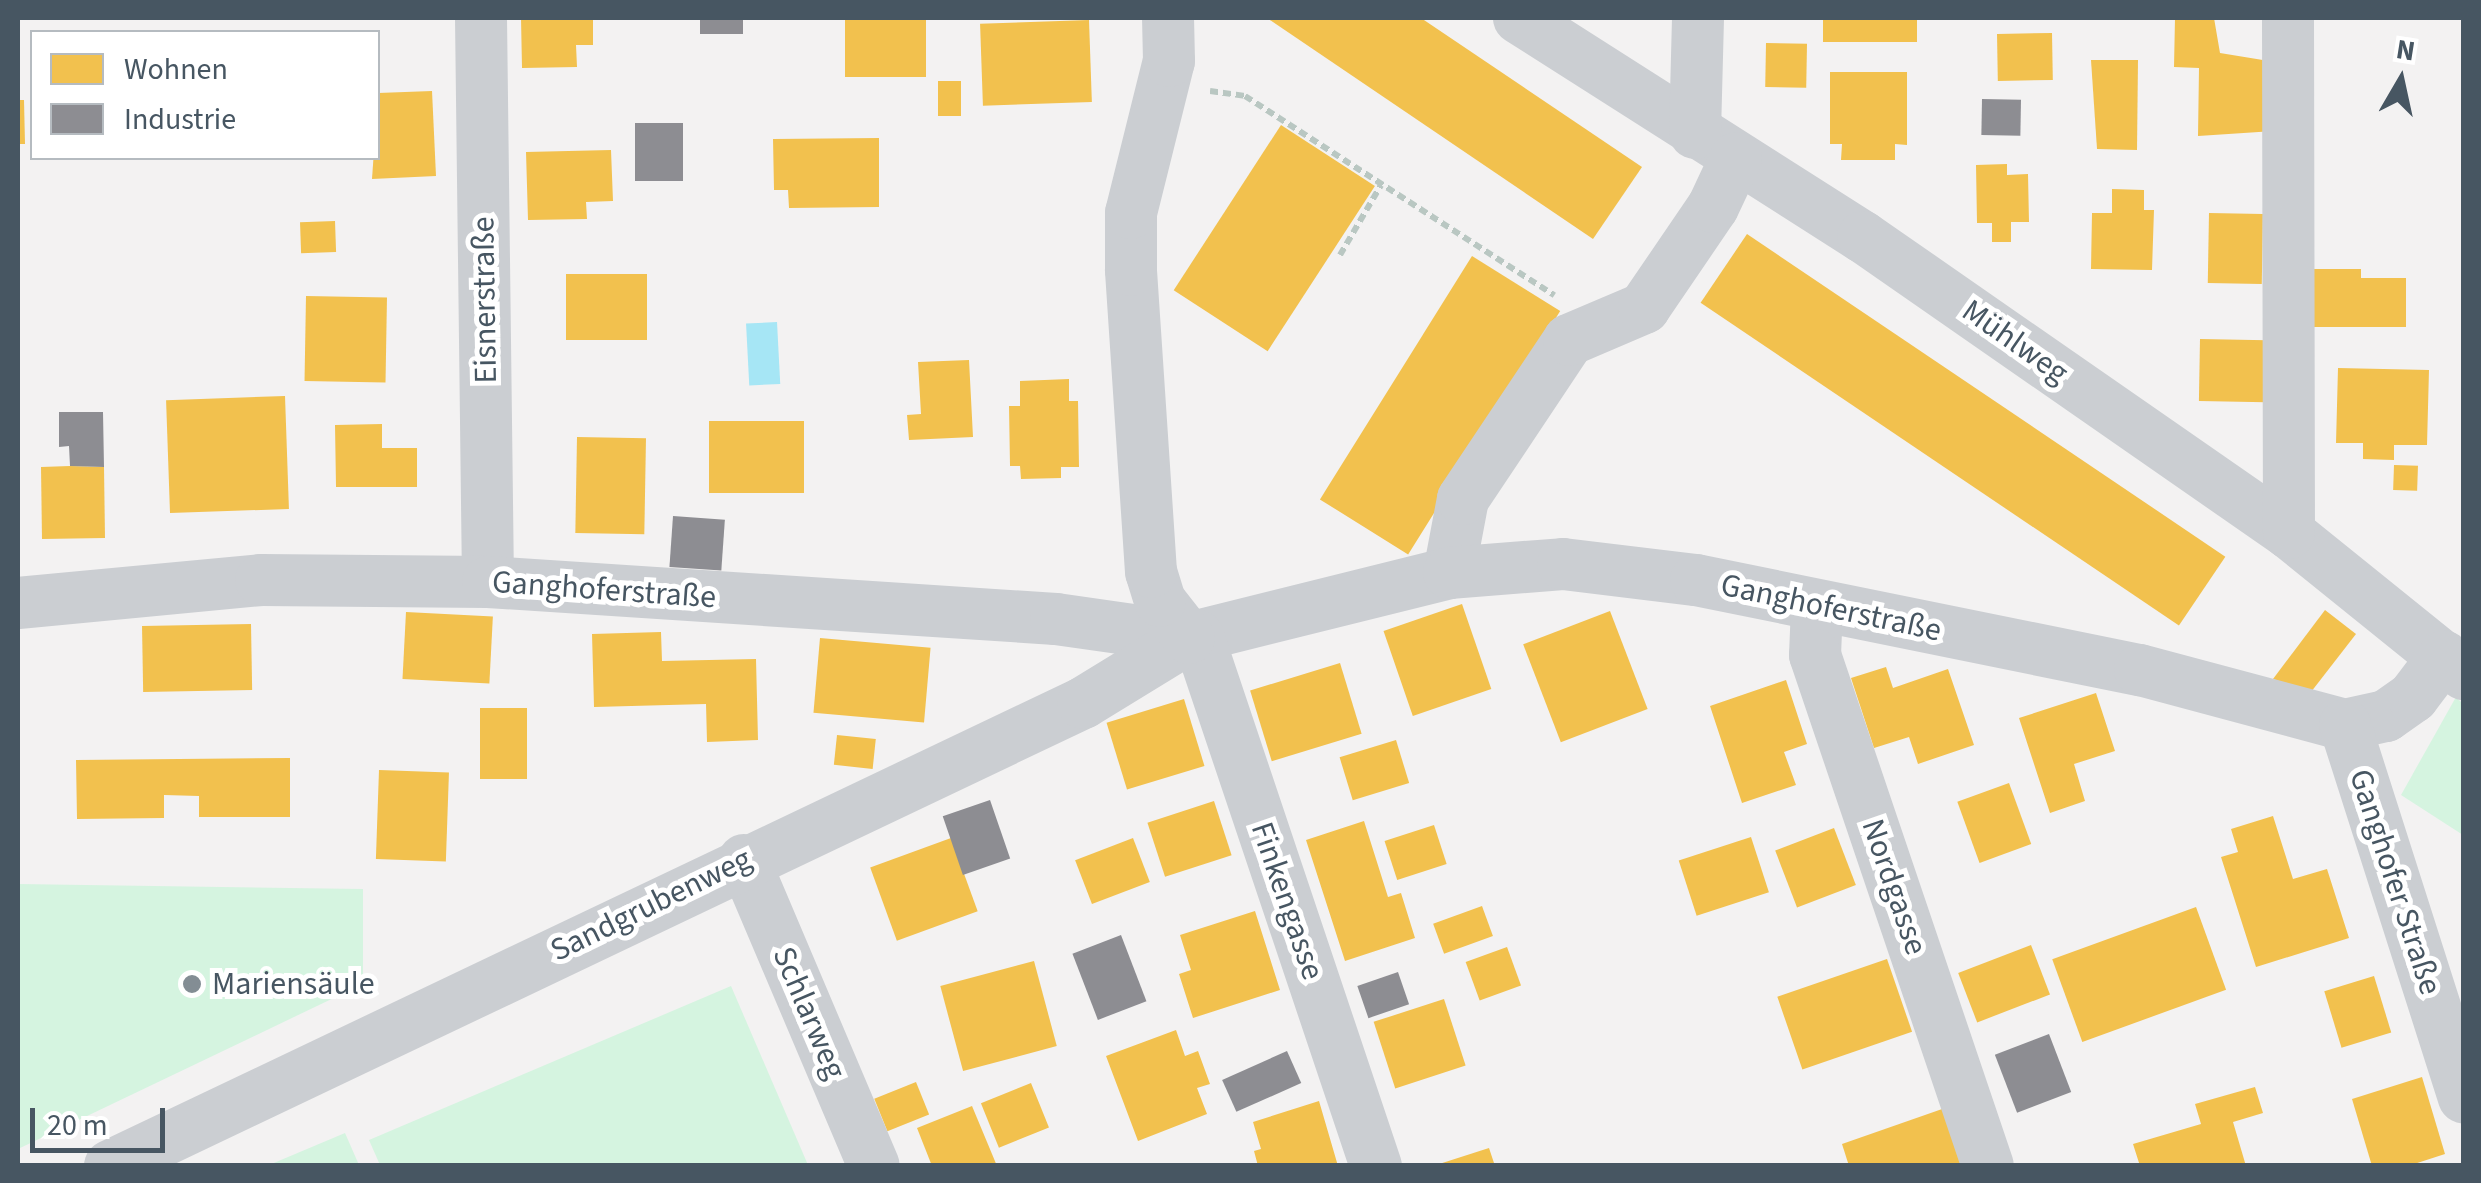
<!DOCTYPE html>
<html>
<head>
<meta charset="utf-8">
<style>
  body { margin:0 }
  #map { position:relative; width:2481px; height:1183px; overflow:hidden; background:#f3f2f2; font-family:"Source Sans 3",sans-serif }
  div>[style] { position:absolute }
  .green>* { inset:0; background:#d5f4e0 }
  .water>* { inset:0; background:#a6e6f5; transform-origin:0 0 }
  .homes>* { inset:0; background:#f2c14e; transform-origin:0 0 }
  .industry>* { inset:0; background:#8d8d92; transform-origin:0 0 }
  .path>* { height:6px; margin-top:-3px; transform-origin:0; background:repeating-linear-gradient(90deg,#b9c7c2 0 8px,transparent 0 13px) }
  .street>* { height:52px; margin:-26px; padding:0 26px; transform-origin:26px; border-radius:26px; background:#cbced2 }
  .dots>* { width:28px; height:28px; translate:-50% -50%; box-sizing:border-box; border:5px solid #fff; border-radius:50% }
  span { translate:-50% -50%; white-space:nowrap; text-align:center; line-height:1.15; -webkit-text-stroke:10px #fff; paint-order:stroke }
  .street-label { font-size:32px; color:#475662 }
  .poi-label { font-size:32px; color:#475662 }
  .left { translate:0 -50%; text-align:left }
  .frame { position:absolute; inset:0; border:20px solid #475662; pointer-events:none }
  .legend { position:absolute; left:30px; top:30px; width:350px; height:130px; box-sizing:border-box; background:#fff; border:2px solid #b5bbc0; margin:0; padding:12px 18px; list-style:none; font-size:30px; color:#475662 }
  .legend li { display:flex; align-items:center; gap:20px; height:50px }
  .legend b { width:50px; border:2px solid #b5bbc0 }
  .north { position:absolute; left:2351px; top:30px; width:100px; height:100px; -webkit-text-stroke:8px #fff; paint-order:stroke; rotate:9deg; font-size:28px; font-weight:700; line-height:40px; text-align:center; color:#475662 }
  .north::after { content:''; display:block; margin:auto; width:35px; height:45px; background:#475662; clip-path:polygon(50% 0,100% 100%,50% 72%,0 100%) }
  .scale { position:absolute; left:30px; top:1108px; width:135px; height:45px; box-sizing:border-box; border:5px solid #475662; border-top:0; padding-left:12px; font-size:30px; line-height:35px; white-space:nowrap; color:#475662; -webkit-text-stroke:8px #fff; paint-order:stroke }
</style>
</head>
<body>
<div id="map">
  <div class="green">
    <div style="clip-path:polygon(2456px 697px,2463px 704px,2463px 835px,2401px 795px)"></div>
    <div style="clip-path:polygon(18px 884px,363px 889px,363px 984px,18px 1149px)"></div>
    <div style="clip-path:polygon(731px 986px,808px 1165px,380px 1165px,369px 1140px)"></div>
    <div style="clip-path:polygon(345px 1133px,359px 1165px,269px 1165px)"></div>
  </div>
  <div class="water">
    <div style="left:777px;top:322px;width:62px;height:31px;rotate:87deg"></div>
  </div>
  <div class="homes">
    <div style="clip-path:polygon(521px 18px,593px 18px,593px 45px,576px 45px,577px 67px,522px 68px)"></div>
    <div style="left:845px;top:18px;width:81px;height:59px"></div>
    <div style="clip-path:polygon(1267px 18px,1421px 18px,1642px 167px,1593px 239px)"></div>
    <div style="left:1823px;top:18px;width:94px;height:24px"></div>
    <div style="clip-path:polygon(2175px 18px,2214px 18px,2220px 53px,2275px 62px,2274px 131px,2198px 136px,2199px 68px,2174px 67px)"></div>
    <div style="left:1089px;top:20px;width:82px;height:109px;rotate:88deg"></div>
    <div style="left:2052px;top:33px;width:47px;height:55px;rotate:89deg"></div>
    <div style="left:1766px;top:43px;width:41px;height:44px;rotate:1deg"></div>
    <div style="clip-path:polygon(2091px 60px,2138px 60px,2137px 150px,2097px 149px)"></div>
    <div style="clip-path:polygon(1830px 72px,1907px 72px,1907px 145px,1895px 144px,1895px 160px,1841px 160px,1842px 144px,1830px 144px)"></div>
    <div style="left:938px;top:81px;width:23px;height:35px"></div>
    <div style="clip-path:polygon(432px 91px,436px 176px,372px 179px,378px 93px)"></div>
    <div style="clip-path:polygon(18px 100px,24px 100px,25px 144px,18px 144px)"></div>
    <div style="left:1281px;top:125px;width:112px;height:197px;rotate:33deg"></div>
    <div style="clip-path:polygon(879px 138px,879px 207px,789px 208px,788px 190px,774px 190px,773px 139px)"></div>
    <div style="clip-path:polygon(611px 150px,613px 201px,586px 202px,587px 219px,528px 220px,526px 152px)"></div>
    <div style="clip-path:polygon(2007px 164px,2007px 175px,2028px 174px,2029px 222px,2011px 222px,2011px 242px,1992px 242px,1992px 223px,1977px 223px,1976px 165px)"></div>
    <div style="clip-path:polygon(2112px 189px,2144px 190px,2144px 210px,2154px 210px,2152px 270px,2091px 269px,2092px 213px,2112px 213px)"></div>
    <div style="left:2209px;top:213px;width:54px;height:70px;rotate:1deg"></div>
    <div style="left:335px;top:221px;width:31px;height:35px;rotate:88deg"></div>
    <div style="left:1747px;top:234px;width:577px;height:83px;rotate:34deg"></div>
    <div style="left:1472px;top:256px;width:104px;height:287px;rotate:32deg"></div>
    <div style="clip-path:polygon(2302px 269px,2361px 269px,2361px 278px,2406px 278px,2406px 327px,2302px 327px)"></div>
    <div style="left:566px;top:274px;width:81px;height:66px"></div>
    <div style="left:306px;top:296px;width:81px;height:85px;rotate:1deg"></div>
    <div style="left:2200px;top:339px;width:80px;height:62px;rotate:1deg"></div>
    <div style="clip-path:polygon(969px 360px,973px 437px,909px 440px,907px 415px,921px 414px,918px 362px)"></div>
    <div style="clip-path:polygon(2338px 368px,2429px 370px,2427px 445px,2394px 445px,2394px 460px,2363px 459px,2363px 443px,2336px 443px)"></div>
    <div style="clip-path:polygon(1069px 379px,1069px 401px,1078px 401px,1079px 467px,1061px 467px,1061px 478px,1021px 479px,1020px 466px,1010px 466px,1009px 406px,1020px 406px,1020px 381px)"></div>
    <div style="left:285px;top:396px;width:113px;height:119px;rotate:88deg"></div>
    <div style="left:709px;top:421px;width:95px;height:72px"></div>
    <div style="clip-path:polygon(382px 424px,382px 448px,417px 448px,417px 487px,336px 487px,335px 425px)"></div>
    <div style="left:577px;top:437px;width:69px;height:96px;rotate:1deg"></div>
    <div style="left:2394px;top:465px;width:24px;height:25px;rotate:2deg"></div>
    <div style="clip-path:polygon(70px 466px,104px 467px,105px 538px,42px 539px,41px 467px)"></div>
    <div style="left:1462px;top:604px;width:90px;height:83px;rotate:71deg"></div>
    <div style="clip-path:polygon(2325px 610px,2356px 634px,2311px 692px,2273px 679px)"></div>
    <div style="left:1610px;top:611px;width:105px;height:93px;rotate:69deg"></div>
    <div style="left:406px;top:612px;width:87px;height:67px;rotate:3deg"></div>
    <div style="left:251px;top:624px;width:66px;height:109px;rotate:89deg"></div>
    <div style="clip-path:polygon(661px 632px,662px 661px,756px 659px,758px 740px,707px 742px,706px 704px,594px 707px,592px 634px)"></div>
    <div style="left:820px;top:638px;width:111px;height:75px;rotate:5deg"></div>
    <div style="left:1340px;top:663px;width:74px;height:94px;rotate:73deg"></div>
    <div style="clip-path:polygon(1886px 667px,1893px 688px,1948px 669px,1974px 745px,1918px 764px,1909px 737px,1874px 748px,1851px 678px)"></div>
    <div style="clip-path:polygon(1786px 680px,1807px 744px,1784px 752px,1796px 785px,1742px 803px,1710px 706px)"></div>
    <div style="clip-path:polygon(2096px 693px,2115px 751px,2074px 764px,2085px 801px,2050px 813px,2019px 718px)"></div>
    <div style="left:1184px;top:699px;width:70px;height:81px;rotate:73deg"></div>
    <div style="left:527px;top:708px;width:71px;height:47px;rotate:90deg"></div>
    <div style="left:837px;top:735px;width:39px;height:30px;rotate:6deg"></div>
    <div style="left:1396px;top:740px;width:45px;height:59px;rotate:73deg"></div>
    <div style="clip-path:polygon(290px 758px,290px 817px,199px 817px,199px 796px,164px 795px,164px 818px,77px 819px,76px 760px)"></div>
    <div style="left:379px;top:770px;width:70px;height:89px;rotate:2deg"></div>
    <div style="left:2009px;top:783px;width:65px;height:55px;rotate:70deg"></div>
    <div style="left:1214px;top:801px;width:57px;height:70px;rotate:72deg"></div>
    <div style="clip-path:polygon(2273px 816px,2293px 879px,2327px 869px,2349px 938px,2256px 967px,2221px 857px,2238px 852px,2231px 829px)"></div>
    <div style="clip-path:polygon(1364px 821px,1388px 897px,1401px 893px,1415px 938px,1345px 961px,1306px 840px)"></div>
    <div style="left:1434px;top:825px;width:41px;height:52px;rotate:72deg"></div>
    <div style="left:1834px;top:828px;width:61px;height:63px;rotate:69deg"></div>
    <div style="left:1751px;top:837px;width:58px;height:76px;rotate:72deg"></div>
    <div style="left:951px;top:838px;width:78px;height:86px;rotate:70deg"></div>
    <div style="left:1133px;top:838px;width:47px;height:62px;rotate:69deg"></div>
    <div style="left:1482px;top:906px;width:32px;height:52px;rotate:70deg"></div>
    <div style="left:2196px;top:907px;width:88px;height:153px;rotate:70deg"></div>
    <div style="clip-path:polygon(1255px 911px,1280px 990px,1193px 1018px,1179px 974px,1191px 970px,1180px 935px)"></div>
    <div style="left:2031px;top:945px;width:53px;height:78px;rotate:69deg"></div>
    <div style="left:1507px;top:947px;width:41px;height:44px;rotate:70deg"></div>
    <div style="left:1887px;top:959px;width:77px;height:116px;rotate:71deg"></div>
    <div style="left:1034px;top:961px;width:88px;height:97px;rotate:75deg"></div>
    <div style="left:2374px;top:976px;width:59px;height:52px;rotate:73deg"></div>
    <div style="left:1444px;top:999px;width:70px;height:74px;rotate:72deg"></div>
    <div style="clip-path:polygon(1176px 1030px,1185px 1056px,1198px 1051px,1210px 1084px,1197px 1088px,1207px 1114px,1138px 1141px,1106px 1056px)"></div>
    <div style="clip-path:polygon(2422px 1077px,2445px 1154px,2408px 1166px,2372px 1166px,2352px 1099px)"></div>
    <div style="left:916px;top:1082px;width:35px;height:45px;rotate:68deg"></div>
    <div style="left:1031px;top:1083px;width:48px;height:54px;rotate:68deg"></div>
    <div style="clip-path:polygon(2255px 1087px,2263px 1113px,2233px 1122px,2246px 1166px,2140px 1166px,2133px 1144px,2201px 1124px,2195px 1104px)"></div>
    <div style="clip-path:polygon(1319px 1101px,1338px 1166px,1258px 1166px,1254px 1151px,1261px 1149px,1253px 1122px)"></div>
    <div style="clip-path:polygon(972px 1106px,997px 1166px,932px 1166px,917px 1128px)"></div>
    <div style="clip-path:polygon(1945px 1108px,1965px 1166px,1849px 1166px,1842px 1144px)"></div>
    <div style="clip-path:polygon(1489px 1148px,1495px 1166px,1436px 1166px,1436px 1165px)"></div>
  </div>
  <div class="industry">
    <div style="left:700px;top:18px;width:43px;height:16px"></div>
    <div style="left:1982px;top:99px;width:39px;height:36px;rotate:1deg"></div>
    <div style="left:635px;top:123px;width:48px;height:58px"></div>
    <div style="clip-path:polygon(59px 412px,103px 412px,104px 467px,70px 466px,69px 446px,59px 447px)"></div>
    <div style="left:673px;top:516px;width:52px;height:51px;rotate:4deg"></div>
    <div style="left:990px;top:800px;width:62px;height:50px;rotate:71deg"></div>
    <div style="left:1121px;top:935px;width:71px;height:52px;rotate:69deg"></div>
    <div style="left:1398px;top:972px;width:34px;height:43px;rotate:71deg"></div>
    <div style="left:2049px;top:1034px;width:62px;height:58px;rotate:69deg"></div>
    <div style="left:1287px;top:1051px;width:35px;height:71px;rotate:66deg"></div>
  </div>
  <div class="path">
    <div style="left:1210px;top:91px;width:35px;rotate:8deg"></div>
    <div style="left:1245px;top:96px;width:368px;rotate:32.8deg"></div>
    <div style="left:1340px;top:255px;width:81px;rotate:-59.6deg"></div>
  </div>
  <div class="street">
    <div style="left:481px;top:18px;width:564px;rotate:89.29deg"></div>
    <div style="left:1519px;top:18px;width:408px;rotate:32.5deg"></div>
    <div style="left:1863px;top:237px;width:519px;rotate:34.79deg"></div>
    <div style="left:2289px;top:533px;width:225px;rotate:38.9deg"></div>
    <div style="left:2288px;top:18px;width:515px;rotate:89.89deg"></div>
    <div style="left:1695px;top:133px;width:115px;rotate:-88.5deg"></div>
    <div style="left:1449px;top:573px;width:75px;rotate:-79.3deg"></div>
    <div style="left:1463px;top:499px;width:191px;rotate:-56.3deg"></div>
    <div style="left:1569px;top:340px;width:82px;rotate:-23.1deg"></div>
    <div style="left:1644px;top:308px;width:122px;rotate:-55.7deg"></div>
    <div style="left:1713px;top:207px;width:54px;rotate:-64.9deg"></div>
    <div style="left:18px;top:603px;width:244px;rotate:-5.4deg"></div>
    <div style="left:261px;top:580px;width:227px;rotate:0.5deg"></div>
    <div style="left:488px;top:582px;width:569px;rotate:3.73deg"></div>
    <div style="left:1056px;top:619px;width:134px;rotate:8.1deg"></div>
    <div style="left:1189px;top:638px;width:268px;rotate:-14deg"></div>
    <div style="left:1449px;top:573px;width:114px;rotate:-4.5deg"></div>
    <div style="left:1563px;top:564px;width:134px;rotate:6.9deg"></div>
    <div style="left:1696px;top:580px;width:453px;rotate:11.5deg"></div>
    <div style="left:2140px;top:670px;width:212px;rotate:15deg"></div>
    <div style="left:2345px;top:725px;width:42px;rotate:-12.4deg"></div>
    <div style="left:2386px;top:716px;width:33px;rotate:-35deg"></div>
    <div style="left:2413px;top:697px;width:51px;rotate:-52.9deg"></div>
    <div style="left:1817px;top:606px;width:49px;rotate:92.3deg"></div>
    <div style="left:1815px;top:655px;width:539px;rotate:71.3deg"></div>
    <div style="left:1198px;top:636px;width:559px;rotate:71.44deg"></div>
    <div style="left:2345px;top:725px;width:391px;rotate:72.3deg"></div>
    <div style="left:744px;top:860px;width:332px;rotate:67deg"></div>
    <div style="left:110px;top:1166px;width:1078px;rotate:-25.45deg"></div>
    <div style="left:1083px;top:703px;width:124px;rotate:-31.5deg"></div>
    <div style="left:1189px;top:638px;width:47px;rotate:-128.1deg"></div>
    <div style="left:1160px;top:601px;width:30px;rotate:-107deg"></div>
    <div style="left:1151px;top:572px;width:303px;rotate:-93.8deg"></div>
    <div style="left:1131px;top:270px;width:57px;rotate:-90deg"></div>
    <div style="left:1131px;top:213px;width:157px;rotate:-76deg"></div>
    <div style="left:1169px;top:61px;width:43px;rotate:-91.3deg"></div>
  </div>
  <div class="dots">
    <div style="left:192px;top:984px;background:#838d94"></div>
  </div>
  <div class="street-label">
    <span style="left:485px;top:300px;rotate:-91deg">Eisnerstraße</span>
    <span style="left:2015px;top:342px;rotate:35deg">Mühlweg</span>
    <span style="left:604px;top:590px;rotate:4deg">Ganghoferstraße</span>
    <span style="left:1831px;top:608px;rotate:12deg">Ganghoferstraße</span>
    <span style="left:2395px;top:882px;rotate:72deg">Ganghofer Straße</span>
    <span style="left:1894px;top:887px;rotate:71deg">Nordgasse</span>
    <span style="left:1287px;top:901px;rotate:71deg">Finkengasse</span>
    <span style="left:651px;top:905px;rotate:-26deg">Sandgrubenweg</span>
    <span style="left:809px;top:1013px;rotate:67deg">Schlarweg</span>
  </div>
  <div class="poi-label">
    <span class="left" style="left:212px;top:984px">Mariensäule</span>
  </div>
  <div class="frame"></div>
  <ul class="legend">
  <li><b style="height:28px;background:#f2c14e"></b>Wohnen</li>
  <li><b style="height:28px;background:#8d8d92"></b>Industrie</li>
  </ul>
  <div class="north">N</div>
  <div class="scale">20 m</div>
</div>
</body>
</html>
